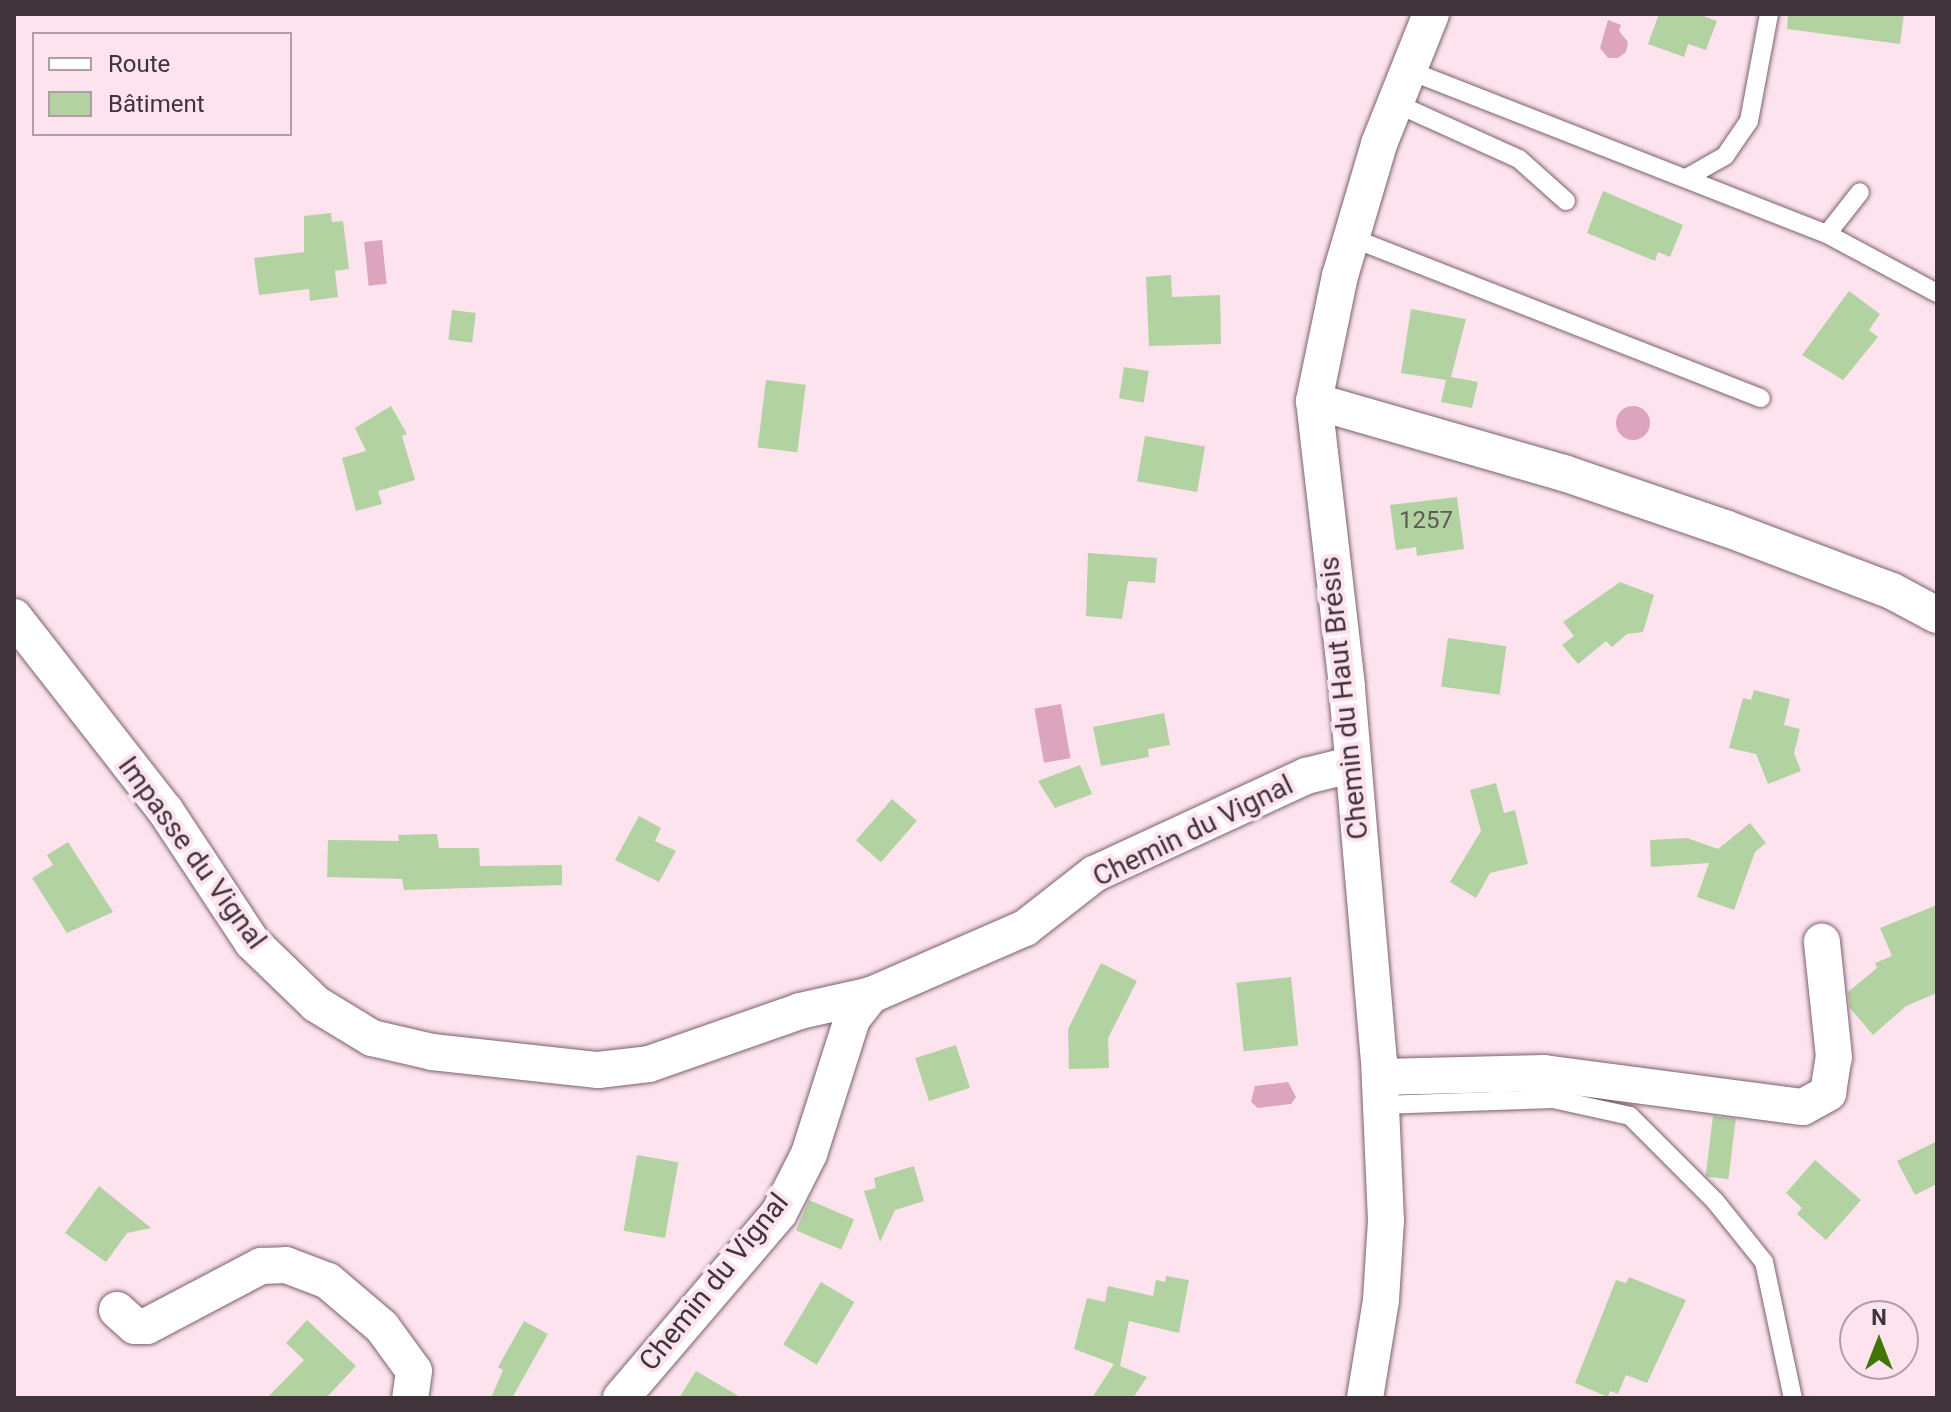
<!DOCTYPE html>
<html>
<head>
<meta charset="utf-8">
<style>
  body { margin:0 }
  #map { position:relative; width:1951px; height:1412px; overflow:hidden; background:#fce3ee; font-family:Roboto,sans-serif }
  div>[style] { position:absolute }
  .water>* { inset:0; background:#dda4be; transform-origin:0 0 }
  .round { border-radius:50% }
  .building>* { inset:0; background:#b3d2a1; transform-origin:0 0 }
  .roads { filter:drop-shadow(0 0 2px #7d616e) drop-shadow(0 0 2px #7d616e) }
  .service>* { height:18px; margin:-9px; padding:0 9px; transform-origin:9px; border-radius:9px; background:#fff }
  .minor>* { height:36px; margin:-18px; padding:0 18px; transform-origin:18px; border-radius:18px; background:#fff }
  span { translate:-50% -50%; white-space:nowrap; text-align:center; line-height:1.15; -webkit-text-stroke:8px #fce3ee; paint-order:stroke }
  .number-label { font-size:24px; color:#5d5b53 }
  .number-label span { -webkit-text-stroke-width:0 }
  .street-label { font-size:28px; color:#403339 }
  .frame { position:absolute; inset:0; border:16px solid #403339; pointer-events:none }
  .legend { position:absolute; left:32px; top:32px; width:260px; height:104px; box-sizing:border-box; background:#fce3ee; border:2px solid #b19da6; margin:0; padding:10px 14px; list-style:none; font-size:24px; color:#403339 }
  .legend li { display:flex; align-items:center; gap:16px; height:40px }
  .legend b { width:40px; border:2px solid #b19da6 }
  .north { position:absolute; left:1839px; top:1300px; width:80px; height:80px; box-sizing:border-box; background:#fce3ee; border:2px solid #b19da6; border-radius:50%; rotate:0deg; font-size:22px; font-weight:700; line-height:32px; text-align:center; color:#403339 }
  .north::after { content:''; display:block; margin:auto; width:28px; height:36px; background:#407605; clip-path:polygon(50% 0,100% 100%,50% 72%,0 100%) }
</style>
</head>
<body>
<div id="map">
  <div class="water">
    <div style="clip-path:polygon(1608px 20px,1621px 25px,1619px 31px,1628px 42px,1626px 52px,1618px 58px,1608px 58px,1600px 48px)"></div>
    <div style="left:382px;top:240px;width:44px;height:18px;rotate:84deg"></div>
    <div class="round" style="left:1616px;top:406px;width:34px;height:34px"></div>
    <div style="left:1061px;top:704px;width:55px;height:27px;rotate:80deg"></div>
    <div style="clip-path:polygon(1288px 1082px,1296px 1097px,1291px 1104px,1258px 1108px,1251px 1102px,1255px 1086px)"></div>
  </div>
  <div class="building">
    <div style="clip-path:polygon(1659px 14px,1698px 14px,1717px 21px,1706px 50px,1688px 44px,1684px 57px,1648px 44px)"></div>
    <div style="clip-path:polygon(1788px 14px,1904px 14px,1900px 44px,1787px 29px)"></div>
    <div style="clip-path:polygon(1603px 191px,1683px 225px,1670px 257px,1658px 252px,1655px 261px,1587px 233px)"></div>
    <div style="clip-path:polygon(331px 213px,332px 222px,343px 221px,349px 269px,335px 271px,338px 297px,310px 301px,309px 289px,259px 295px,254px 258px,304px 252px,304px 216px)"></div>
    <div style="clip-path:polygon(1171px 275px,1172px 297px,1220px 295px,1221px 344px,1149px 346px,1146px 277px)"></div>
    <div style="clip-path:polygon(1849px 291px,1880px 314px,1869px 330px,1878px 337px,1843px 380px,1802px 355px)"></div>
    <div style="clip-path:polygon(1411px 309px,1466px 319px,1451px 377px,1478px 382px,1472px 408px,1441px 402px,1446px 380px,1401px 373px)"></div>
    <div style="left:452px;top:310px;width:24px;height:30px;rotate:7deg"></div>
    <div style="left:1124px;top:367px;width:25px;height:32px;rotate:9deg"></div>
    <div style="left:766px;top:380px;width:40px;height:68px;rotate:7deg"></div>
    <div style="clip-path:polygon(391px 406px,407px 434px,402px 436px,415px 480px,378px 491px,382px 504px,356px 511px,342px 458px,366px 451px,355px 428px)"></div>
    <div style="left:1145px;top:436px;width:61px;height:46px;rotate:10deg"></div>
    <div style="clip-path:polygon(1457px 497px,1464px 549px,1417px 556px,1416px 547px,1396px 550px,1390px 505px)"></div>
    <div style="clip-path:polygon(1088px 553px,1157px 558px,1155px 583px,1128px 581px,1122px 619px,1086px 616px)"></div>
    <div style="clip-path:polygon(1620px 582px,1654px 595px,1643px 632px,1627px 634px,1612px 647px,1606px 641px,1578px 664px,1562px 645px,1574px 636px,1563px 622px)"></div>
    <div style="left:1448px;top:638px;width:59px;height:49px;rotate:8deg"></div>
    <div style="clip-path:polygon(1754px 690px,1790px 699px,1784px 725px,1800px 729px,1794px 753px,1801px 771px,1768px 784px,1756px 754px,1729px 748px,1743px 698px,1751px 700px)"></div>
    <div style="clip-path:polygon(1164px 713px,1170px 745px,1148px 749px,1149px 757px,1101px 766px,1093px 727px)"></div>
    <div style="clip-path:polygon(1080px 765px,1092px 794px,1055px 808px,1038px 781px)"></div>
    <div style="clip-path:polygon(1496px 783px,1504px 813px,1515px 810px,1528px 864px,1490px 873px,1476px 898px,1450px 882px,1481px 831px,1470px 790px)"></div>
    <div style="left:892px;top:799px;width:33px;height:55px;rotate:41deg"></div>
    <div style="clip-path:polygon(639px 816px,661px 828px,655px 841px,676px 851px,659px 882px,615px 860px)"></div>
    <div style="clip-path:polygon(1750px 823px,1766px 843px,1755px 852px,1734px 910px,1697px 897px,1709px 863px,1651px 867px,1650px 840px,1687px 838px,1718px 849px)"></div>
    <div style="clip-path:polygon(437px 834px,439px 848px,479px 848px,480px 866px,562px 865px,562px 885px,404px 890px,402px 879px,327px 877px,328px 840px,399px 841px,398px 835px)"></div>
    <div style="clip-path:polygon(68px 842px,113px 912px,67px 933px,32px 878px,53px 865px,47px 855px)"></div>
    <div style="clip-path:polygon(1937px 905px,1937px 993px,1906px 1006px,1873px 1035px,1850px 1008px,1848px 992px,1877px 968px,1875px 963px,1892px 956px,1880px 928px)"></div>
    <div style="clip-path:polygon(1101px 963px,1137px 981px,1108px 1038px,1109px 1068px,1069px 1069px,1068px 1029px)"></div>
    <div style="left:1291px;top:977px;width:69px;height:55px;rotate:84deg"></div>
    <div style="left:956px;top:1045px;width:45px;height:43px;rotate:72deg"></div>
    <div style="left:1713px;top:1116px;width:23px;height:61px;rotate:7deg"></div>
    <div style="clip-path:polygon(1937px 1141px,1937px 1184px,1915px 1195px,1897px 1161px)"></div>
    <div style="left:637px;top:1155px;width:42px;height:77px;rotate:10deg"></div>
    <div style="clip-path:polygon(1815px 1160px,1861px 1200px,1826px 1240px,1797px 1214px,1802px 1208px,1786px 1193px)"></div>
    <div style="clip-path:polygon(914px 1166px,924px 1201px,895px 1210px,880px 1242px,864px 1191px,876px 1188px,874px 1178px)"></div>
    <div style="clip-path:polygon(99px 1186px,151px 1228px,127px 1233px,106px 1262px,65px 1233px)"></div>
    <div style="left:809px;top:1200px;width:49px;height:33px;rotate:23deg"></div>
    <div style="clip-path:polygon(1166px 1276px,1189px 1280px,1179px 1333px,1129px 1321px,1120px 1366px,1147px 1377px,1133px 1398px,1092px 1398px,1114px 1364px,1074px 1349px,1087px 1298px,1105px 1302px,1108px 1286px,1153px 1296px,1156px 1280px,1165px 1282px)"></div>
    <div style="clip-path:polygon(1629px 1277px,1686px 1300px,1647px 1383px,1626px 1375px,1618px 1394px,1610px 1391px,1608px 1397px,1575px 1383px,1616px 1280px,1626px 1283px)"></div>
    <div style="left:821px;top:1282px;width:39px;height:73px;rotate:31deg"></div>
    <div style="clip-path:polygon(307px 1320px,356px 1366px,326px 1398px,267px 1398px,304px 1360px,286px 1343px)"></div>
    <div style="clip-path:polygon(524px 1321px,548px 1334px,512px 1398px,491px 1398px,503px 1370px,498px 1367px)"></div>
    <div style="clip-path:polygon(696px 1371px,742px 1398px,679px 1398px)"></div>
  </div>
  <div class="roads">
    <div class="service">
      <div style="left:1408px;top:70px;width:450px;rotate:21.4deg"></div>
      <div style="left:1827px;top:234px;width:125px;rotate:28.2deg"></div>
      <div style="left:1395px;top:103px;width:136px;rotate:24.3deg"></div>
      <div style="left:1519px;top:159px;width:63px;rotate:41.8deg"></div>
      <div style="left:1688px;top:177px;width:43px;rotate:-29.6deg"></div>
      <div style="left:1725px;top:156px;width:42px;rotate:-55.6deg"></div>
      <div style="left:1749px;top:121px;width:109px;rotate:-79.4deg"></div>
      <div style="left:1827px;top:234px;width:53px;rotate:-51.8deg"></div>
      <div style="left:1352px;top:238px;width:439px;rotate:21.4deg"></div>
      <div style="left:1381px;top:1105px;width:172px;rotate:-2deg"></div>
      <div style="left:1553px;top:1099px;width:79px;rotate:12.4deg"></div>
      <div style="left:1630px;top:1116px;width:120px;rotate:45deg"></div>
      <div style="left:1715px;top:1201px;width:78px;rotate:51.2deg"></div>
      <div style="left:1764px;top:1262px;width:139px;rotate:78deg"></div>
    </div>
    <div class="minor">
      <div style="left:1314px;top:401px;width:260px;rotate:16.1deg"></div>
      <div style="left:1564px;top:473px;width:170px;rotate:18.9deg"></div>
      <div style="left:1725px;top:528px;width:178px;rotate:20.7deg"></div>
      <div style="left:1892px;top:591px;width:51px;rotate:28.1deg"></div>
      <div style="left:14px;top:617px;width:245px;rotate:52deg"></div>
      <div style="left:165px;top:810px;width:158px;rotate:56.6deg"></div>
      <div style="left:252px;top:942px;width:89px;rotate:44.1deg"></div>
      <div style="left:316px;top:1004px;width:66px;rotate:31.3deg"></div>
      <div style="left:372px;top:1038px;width:62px;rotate:13.1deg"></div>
      <div style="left:432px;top:1052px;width:167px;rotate:6.2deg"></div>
      <div style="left:598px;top:1070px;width:51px;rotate:-6.7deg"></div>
      <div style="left:649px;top:1064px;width:160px;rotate:-19.3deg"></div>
      <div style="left:800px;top:1011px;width:73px;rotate:-12.7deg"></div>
      <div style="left:1380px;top:1077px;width:164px;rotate:-1.4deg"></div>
      <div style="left:1544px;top:1073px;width:261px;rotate:7.5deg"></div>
      <div style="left:1803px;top:1107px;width:29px;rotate:-29deg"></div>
      <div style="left:1828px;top:1093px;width:36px;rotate:-81deg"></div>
      <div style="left:1834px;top:1057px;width:116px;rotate:-96deg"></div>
      <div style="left:117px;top:1310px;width:24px;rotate:42deg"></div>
      <div style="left:135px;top:1326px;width:12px"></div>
      <div style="left:147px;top:1326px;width:129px;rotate:-27.8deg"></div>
      <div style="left:261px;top:1266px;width:25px;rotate:-2deg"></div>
      <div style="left:286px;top:1265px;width:45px;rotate:20.9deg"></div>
      <div style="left:328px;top:1281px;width:71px;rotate:40.4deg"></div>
      <div style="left:382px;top:1327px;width:54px;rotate:54deg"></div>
      <div style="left:414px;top:1371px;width:27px;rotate:98deg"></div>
      <div style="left:621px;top:1398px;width:243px;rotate:-49.5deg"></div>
      <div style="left:779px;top:1213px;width:66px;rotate:-63deg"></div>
      <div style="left:809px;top:1154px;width:142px;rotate:-72.3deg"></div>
      <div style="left:852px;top:1019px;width:31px;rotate:-52deg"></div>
      <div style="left:871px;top:995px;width:168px;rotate:-23.5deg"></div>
      <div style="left:1025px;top:928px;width:88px;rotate:-38deg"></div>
      <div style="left:1094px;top:874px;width:234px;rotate:-24.8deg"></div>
      <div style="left:1306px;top:776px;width:46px;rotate:-13.7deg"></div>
      <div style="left:1365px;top:1398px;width:99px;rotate:-80.7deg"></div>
      <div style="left:1381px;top:1300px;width:79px;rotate:-86.4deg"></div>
      <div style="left:1386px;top:1221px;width:159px;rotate:-92.5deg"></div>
      <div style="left:1379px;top:1062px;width:377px;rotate:-94.9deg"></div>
      <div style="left:1347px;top:686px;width:287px;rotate:-96.6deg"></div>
      <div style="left:1314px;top:401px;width:128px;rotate:-78.3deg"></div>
      <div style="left:1340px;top:276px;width:138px;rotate:-73.5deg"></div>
      <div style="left:1379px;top:144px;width:140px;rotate:-68.2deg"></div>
    </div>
  </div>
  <div class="number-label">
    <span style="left:1426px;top:521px">1257</span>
  </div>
  <div class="street-label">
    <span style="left:1344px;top:698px;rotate:-96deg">Chemin du Haut Brésis</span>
    <span style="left:1193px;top:831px;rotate:-26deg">Chemin du Vignal</span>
    <span style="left:192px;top:853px;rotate:54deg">Impasse du Vignal</span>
    <span style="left:714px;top:1282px;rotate:-51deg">Chemin du Vignal</span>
  </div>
  <div class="frame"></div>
  <ul class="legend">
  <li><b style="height:10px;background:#fff"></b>Route</li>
  <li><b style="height:22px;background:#b3d2a1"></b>Bâtiment</li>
  </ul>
  <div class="north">N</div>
</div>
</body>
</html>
